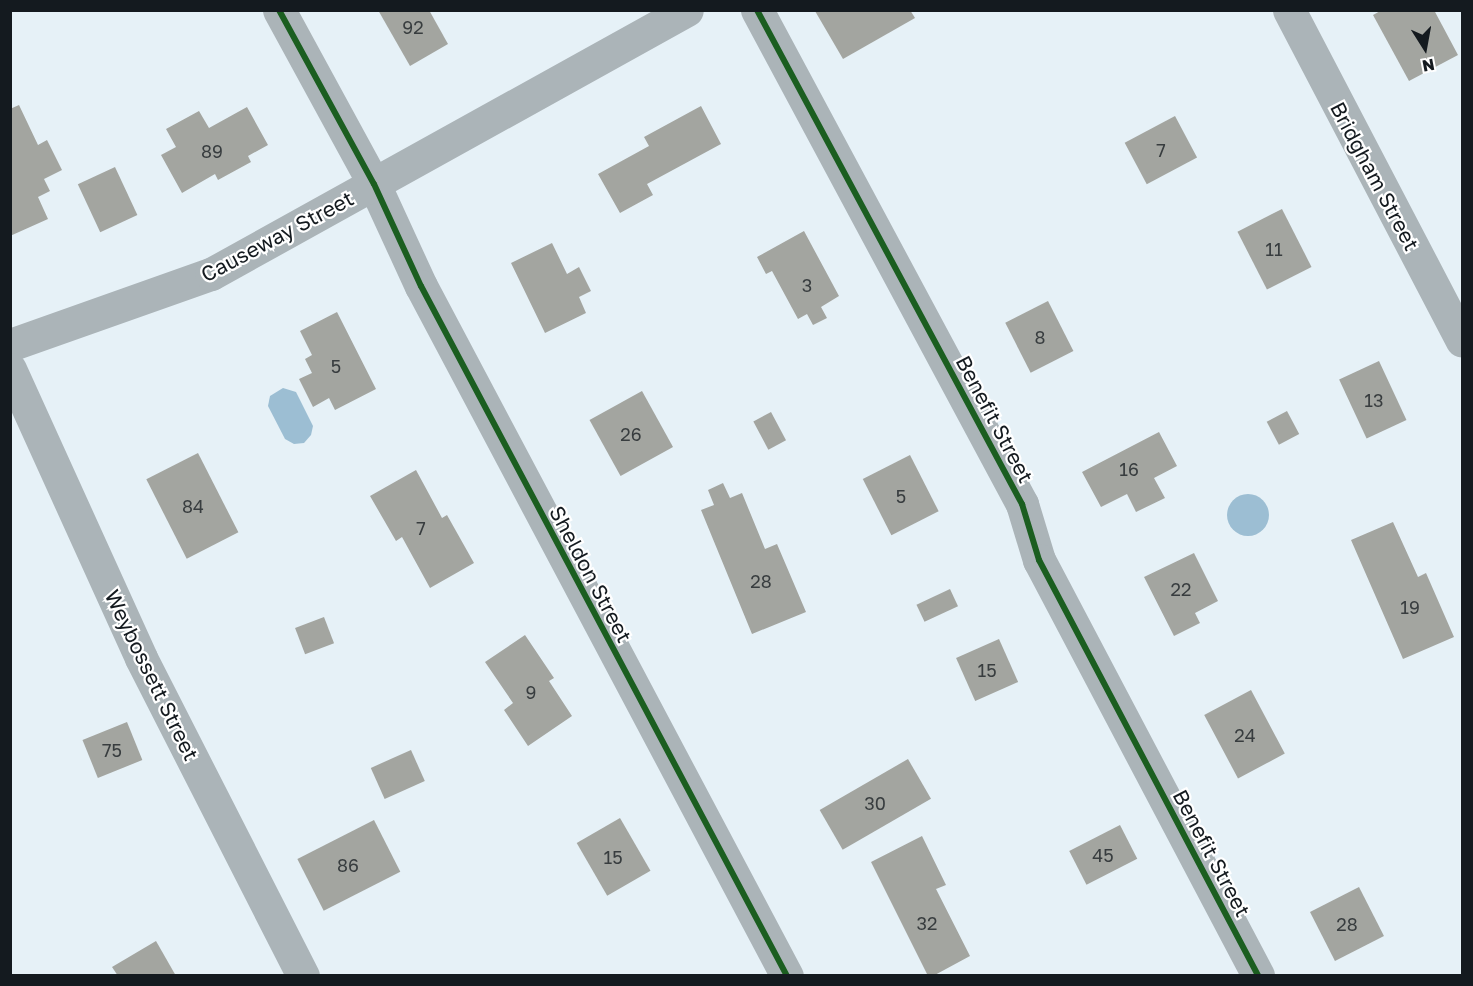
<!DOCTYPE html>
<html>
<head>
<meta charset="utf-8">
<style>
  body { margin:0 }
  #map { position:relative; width:1473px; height:986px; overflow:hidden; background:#e6f1f7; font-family:"Golos Text",sans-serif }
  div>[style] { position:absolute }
  .water>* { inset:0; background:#9cbed3 }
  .round { border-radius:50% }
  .building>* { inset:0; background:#a3a5a0; transform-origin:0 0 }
  .minor>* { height:33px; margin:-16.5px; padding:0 16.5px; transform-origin:16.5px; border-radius:16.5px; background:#abb4b8 }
  .cycleway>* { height:6px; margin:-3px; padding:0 3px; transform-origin:3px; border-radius:3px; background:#1b5e20 }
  span { translate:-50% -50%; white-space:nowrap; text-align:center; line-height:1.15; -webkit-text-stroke:4.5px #fff; paint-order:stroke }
  .number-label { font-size:18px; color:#383d3f }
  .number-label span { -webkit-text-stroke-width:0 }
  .street-label { font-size:21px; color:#141a1f }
  .frame { position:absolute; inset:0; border:12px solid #141a1f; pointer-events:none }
  .north { position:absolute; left:1395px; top:18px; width:60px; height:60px; -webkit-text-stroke:4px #fff; paint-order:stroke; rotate:169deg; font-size:16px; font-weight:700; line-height:24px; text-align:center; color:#141a1f }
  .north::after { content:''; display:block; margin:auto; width:21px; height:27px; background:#141a1f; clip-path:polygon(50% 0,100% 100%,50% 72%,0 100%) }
</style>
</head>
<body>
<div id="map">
  <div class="water">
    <div style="clip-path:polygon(283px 388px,296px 392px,313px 426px,311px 435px,304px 443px,294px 444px,285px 439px,268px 406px,270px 396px)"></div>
    <div class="round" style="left:1227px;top:494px;width:42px;height:42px"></div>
  </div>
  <div class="building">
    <div style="clip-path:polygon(378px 10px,429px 10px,448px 44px,410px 66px)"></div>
    <div style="clip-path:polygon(910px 10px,915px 18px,843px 59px,815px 11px)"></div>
    <div style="clip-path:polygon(1382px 10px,1434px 10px,1458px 55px,1409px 81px,1373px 15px)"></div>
    <div style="clip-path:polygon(19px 105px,38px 145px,47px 140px,62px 170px,44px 179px,50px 191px,38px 197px,48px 219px,10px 236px,10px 109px)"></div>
    <div style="clip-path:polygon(701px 106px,721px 144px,647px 184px,653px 195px,620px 213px,598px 174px,649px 146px,644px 137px)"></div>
    <div style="clip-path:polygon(247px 107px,268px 145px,248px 156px,251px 162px,218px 180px,215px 174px,182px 193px,161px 155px,176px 147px,166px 129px,199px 111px,209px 128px)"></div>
    <div style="left:1175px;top:116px;width:47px;height:57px;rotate:62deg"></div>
    <div style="left:115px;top:167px;width:53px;height:41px;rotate:65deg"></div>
    <div style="left:1282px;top:209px;width:65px;height:50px;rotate:63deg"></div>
    <div style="clip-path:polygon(804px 231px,839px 296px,821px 307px,827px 318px,813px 325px,807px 314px,798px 319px,772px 271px,766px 274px,757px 257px)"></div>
    <div style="clip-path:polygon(552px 243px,567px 274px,579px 267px,591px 291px,579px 297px,586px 313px,545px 333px,511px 263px)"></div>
    <div style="left:1048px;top:301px;width:56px;height:48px;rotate:63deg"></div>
    <div style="clip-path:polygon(337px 312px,376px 389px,335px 410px,329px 398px,313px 407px,299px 379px,312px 373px,305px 359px,312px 355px,300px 331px)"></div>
    <div style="left:1379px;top:361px;width:65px;height:44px;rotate:65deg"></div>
    <div style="left:642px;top:391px;width:64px;height:60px;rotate:61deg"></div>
    <div style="left:1287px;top:411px;width:26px;height:23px;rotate:62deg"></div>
    <div style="left:771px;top:412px;width:32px;height:20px;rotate:62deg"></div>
    <div style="clip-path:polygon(1159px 432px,1177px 466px,1154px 478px,1165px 498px,1136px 512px,1127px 494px,1101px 507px,1082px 472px)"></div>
    <div style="left:198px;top:453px;width:89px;height:58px;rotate:63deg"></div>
    <div style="left:910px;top:455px;width:63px;height:53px;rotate:63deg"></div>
    <div style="clip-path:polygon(416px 470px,442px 518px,447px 515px,474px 563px,430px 588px,402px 537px,396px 541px,370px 496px)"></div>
    <div style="clip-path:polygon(723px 483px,730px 498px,742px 493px,765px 549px,777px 544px,806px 612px,752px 634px,701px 510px,714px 505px,708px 490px)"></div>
    <div style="clip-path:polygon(1393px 522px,1418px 577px,1426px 573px,1454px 637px,1403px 659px,1351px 540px)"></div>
    <div style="clip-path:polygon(1194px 553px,1218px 601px,1195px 613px,1200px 623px,1174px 636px,1144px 577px)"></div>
    <div style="left:950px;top:589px;width:19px;height:37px;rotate:65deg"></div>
    <div style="left:324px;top:617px;width:28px;height:31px;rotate:69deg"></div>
    <div style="clip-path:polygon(525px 635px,554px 678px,549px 681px,572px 716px,528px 746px,504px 710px,513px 703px,485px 662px)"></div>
    <div style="left:999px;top:639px;width:47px;height:47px;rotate:66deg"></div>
    <div style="left:1251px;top:690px;width:72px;height:53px;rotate:62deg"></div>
    <div style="left:127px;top:722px;width:41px;height:48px;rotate:68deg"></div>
    <div style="left:411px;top:750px;width:34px;height:44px;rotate:66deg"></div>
    <div style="left:908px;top:759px;width:46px;height:102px;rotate:60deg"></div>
    <div style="left:620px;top:818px;width:61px;height:50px;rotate:60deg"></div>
    <div style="left:374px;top:820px;width:58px;height:86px;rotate:63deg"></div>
    <div style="left:1120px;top:825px;width:38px;height:57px;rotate:63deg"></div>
    <div style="clip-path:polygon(922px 836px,946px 885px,936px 889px,970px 956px,933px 976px,928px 976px,871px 862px)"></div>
    <div style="left:1359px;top:887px;width:55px;height:55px;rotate:63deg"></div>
    <div style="clip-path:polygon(156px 941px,176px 976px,118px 976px,112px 967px)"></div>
  </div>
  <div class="minor">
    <div style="left:279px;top:10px;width:198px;rotate:61.4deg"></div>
    <div style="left:374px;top:184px;width:112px;rotate:65.3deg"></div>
    <div style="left:421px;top:286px;width:781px;rotate:62.06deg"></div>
    <div style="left:757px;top:10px;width:561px;rotate:61.79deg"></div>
    <div style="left:1022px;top:504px;width:59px;rotate:73.1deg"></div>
    <div style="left:1039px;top:560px;width:470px;rotate:62.2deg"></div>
    <div style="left:1289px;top:10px;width:373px;rotate:62.4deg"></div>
    <div style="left:10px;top:345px;width:213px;rotate:-19.5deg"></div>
    <div style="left:211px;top:274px;width:544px;rotate:-29.01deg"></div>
    <div style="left:10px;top:369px;width:317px;rotate:65.6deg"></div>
    <div style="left:141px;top:658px;width:357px;rotate:63deg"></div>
  </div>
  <div class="cycleway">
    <div style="left:279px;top:10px;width:198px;rotate:61.4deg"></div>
    <div style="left:374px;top:184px;width:112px;rotate:65.3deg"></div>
    <div style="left:421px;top:286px;width:781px;rotate:62.06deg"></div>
    <div style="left:757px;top:10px;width:561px;rotate:61.79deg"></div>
    <div style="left:1022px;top:504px;width:59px;rotate:73.1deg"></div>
    <div style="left:1039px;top:560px;width:470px;rotate:62.2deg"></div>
  </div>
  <div class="number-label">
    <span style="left:413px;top:27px">92</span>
    <span style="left:1161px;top:150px">7</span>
    <span style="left:212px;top:151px">89</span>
    <span style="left:1274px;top:249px">11</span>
    <span style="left:807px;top:285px">3</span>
    <span style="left:1040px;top:337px">8</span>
    <span style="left:336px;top:366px">5</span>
    <span style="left:1374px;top:400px">13</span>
    <span style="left:631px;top:434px">26</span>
    <span style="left:1129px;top:469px">16</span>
    <span style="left:901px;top:496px">5</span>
    <span style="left:193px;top:506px">84</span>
    <span style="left:421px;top:528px">7</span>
    <span style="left:761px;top:581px">28</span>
    <span style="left:1181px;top:589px">22</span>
    <span style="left:1410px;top:607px">19</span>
    <span style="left:987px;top:670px">15</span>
    <span style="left:531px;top:692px">9</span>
    <span style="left:1245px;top:735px">24</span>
    <span style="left:112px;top:750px">75</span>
    <span style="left:875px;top:803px">30</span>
    <span style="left:1103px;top:855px">45</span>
    <span style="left:613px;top:857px">15</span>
    <span style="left:348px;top:865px">86</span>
    <span style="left:927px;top:923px">32</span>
    <span style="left:1347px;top:924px">28</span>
  </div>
  <div class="street-label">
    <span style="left:1375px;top:176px;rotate:62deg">Bridgham Street</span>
    <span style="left:277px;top:236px;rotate:-28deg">Causeway Street</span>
    <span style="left:995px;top:419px;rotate:62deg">Benefit Street</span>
    <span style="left:591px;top:574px;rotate:62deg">Sheldon Street</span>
    <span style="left:152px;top:675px;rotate:64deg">Weybossett Street</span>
    <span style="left:1212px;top:853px;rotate:62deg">Benefit Street</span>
  </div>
  <div class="frame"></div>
  <div class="north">N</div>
</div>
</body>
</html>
